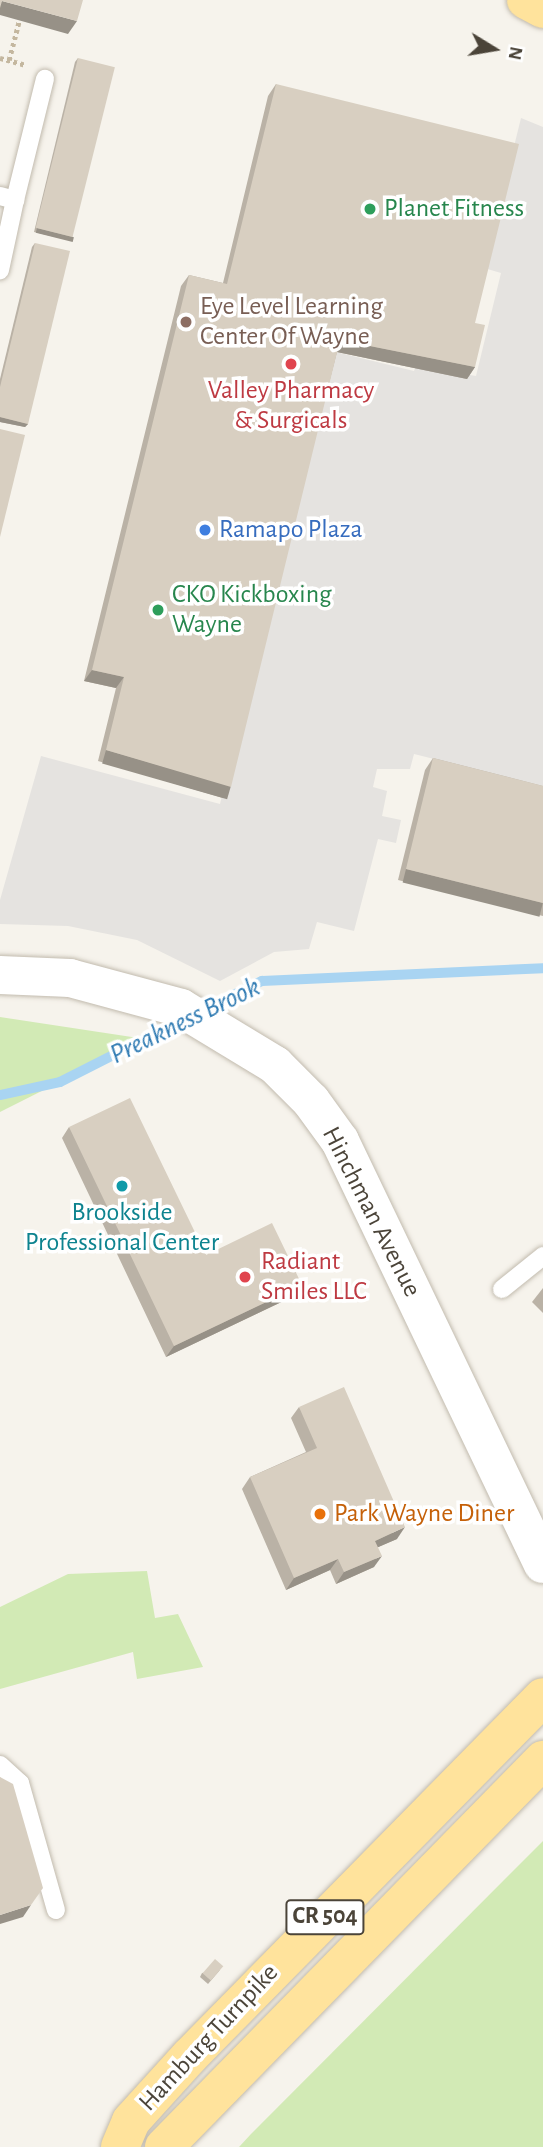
<!DOCTYPE html>
<html>
<head>
<meta charset="utf-8">
<style>
  body { margin:0 }
  #map { position:relative; width:543px; height:2147px; overflow:hidden; background:#f6f3ec; font-family:"Alegreya Sans",sans-serif }
  div>[style] { position:absolute }
  .green>* { inset:0; background:#d2eab5 }
  .parking>* { inset:0; background:#e5e3e0 }
  .stream>* { height:10px; margin:-5px; padding:0 5px; transform-origin:5px; border-radius:5px; background:#a9d4f2 }
  .path>* { height:4.5px; margin-top:-2.25px; transform-origin:0; background:repeating-linear-gradient(90deg,#c4b79f 0 3.5px,transparent 0 7px) }
  .roads { filter:drop-shadow(0 0 2px #c2bbae) drop-shadow(0 0 2px #c2bbae) }
  .service>* { height:18px; margin:-9px; padding:0 9px; transform-origin:9px; border-radius:9px; background:#fff }
  .tertiary>* { height:38px; margin:-19px; padding:0 19px; transform-origin:19px; border-radius:19px; background:#fff }
  .primary>* { height:38px; margin:-19px; padding:0 19px; transform-origin:19px; border-radius:19px; background:#ffe39c }
  .wall>* { inset:0; background:#bab2a6 }
  .shaded-wall>* { inset:0; background:#979187; transform-origin:0 0 }
  .building>* { inset:0; background:#d8cfc1; transform-origin:0 0 }
  .dots>* { width:19px; height:19px; translate:-50% -50%; box-sizing:border-box; border:4px solid #fff; border-radius:50% }
  span { translate:-50% -50%; white-space:nowrap; text-align:center; line-height:1.15; -webkit-text-stroke:7px #fff; paint-order:stroke }
  .shield-label span { padding:2px 5px; background:#fff; border:2px solid; border-radius:5px; -webkit-text-stroke-width:0 }
  .shield-label { font-size:24px; color:#4b4439; font-weight:700 }
  .leisure-label { font-size:26px; color:#27864d }
  .left { translate:0 -50%; text-align:left }
  .education-label { font-size:26px; color:#785e54 }
  .health-label { font-size:26px; color:#be3a42 }
  .shop-label { font-size:26px; color:#366cbe }
  .street-label { font-size:26px; color:#4b4439 }
  .culture-label { font-size:26px; color:#0d838f }
  .food-label { font-size:26px; color:#c56008 }
  .water-label { font-size:28px; color:#2e7ab2; font-style:italic }
  .north { position:absolute; left:459px; top:14px; width:70px; height:70px; -webkit-text-stroke:5px #fff; paint-order:stroke; rotate:101deg; font-size:19px; font-weight:700; line-height:28px; text-align:center; color:#4b4439 }
  .north::after { content:''; display:block; margin:auto; width:24px; height:32px; background:#4b4439; clip-path:polygon(50% 0,100% 100%,50% 72%,0 100%) }
</style>
</head>
<body>
<div id="map">
  <div class="green">
    <div style="clip-path:polygon(0 1017px,145px 1039px,0 1112px)"></div>
    <div style="clip-path:polygon(147px 1571px,155px 1618px,178px 1614px,203px 1667px,137px 1679px,133px 1652px,0 1689px,0 1607px,68px 1574px)"></div>
    <div style="clip-path:polygon(543px 1841px,543px 2147px,239px 2147px,251px 2134px)"></div>
  </div>
  <div class="parking">
    <div style="clip-path:polygon(521px 118px,543px 127px,543px 786px,414px 754px,410px 769px,377px 769px,373px 787px,387px 791px,382px 816px,401px 820px,396px 843px,378px 839px,354px 931px,317px 922px,309px 949px,274px 952px,220px 981px,137px 940px,68px 926px,0 924px,0 900px,41px 756px,220px 804px,332px 351px,414px 371px,416px 366px,476px 376px,501px 273px,484px 268px)"></div>
  </div>
  <div class="stream">
    <div style="left:203px;top:1010px;width:66px;rotate:-26.2deg"></div>
    <div style="left:262px;top:981px;width:281px;rotate:-2.6deg"></div>
    <div style="left:0;top:1095px;width:61px;rotate:-12.2deg"></div>
    <div style="left:60px;top:1082px;width:137px;rotate:-26.9deg"></div>
  </div>
  <div class="path">
    <div style="left:0;top:58px;width:27px;rotate:15deg"></div>
    <div style="left:9px;top:60px;width:40px;rotate:-75.6deg"></div>
  </div>
  <div class="roads">
    <div class="service">
      <div style="left:0;top:196px;width:16px;rotate:15deg"></div>
      <div style="left:15px;top:200px;width:72px;rotate:102.1deg"></div>
      <div style="left:15px;top:200px;width:125px;rotate:-76.1deg"></div>
      <div style="left:502px;top:1289px;width:53px;rotate:-38.8deg"></div>
      <div style="left:0;top:1765px;width:27px;rotate:42deg"></div>
      <div style="left:20px;top:1783px;width:132px;rotate:74.2deg"></div>
    </div>
    <div class="tertiary">
      <div style="left:0;top:975px;width:70px;rotate:2.5deg"></div>
      <div style="left:70px;top:978px;width:115px;rotate:15.1deg"></div>
      <div style="left:181px;top:1008px;width:110px;rotate:31.2deg"></div>
      <div style="left:275px;top:1065px;width:51px;rotate:45deg"></div>
      <div style="left:311px;top:1101px;width:49px;rotate:54.1deg"></div>
      <div style="left:340px;top:1141px;width:469px;rotate:64.4deg"></div>
    </div>
    <div class="primary">
      <div style="left:526px;top:0;width:19px;rotate:28deg"></div>
      <div style="left:120px;top:2147px;width:28px;rotate:-67deg"></div>
      <div style="left:131px;top:2121px;width:88px;rotate:-47.8deg"></div>
      <div style="left:190px;top:2056px;width:503px;rotate:-45.48deg"></div>
      <div style="left:164px;top:2147px;width:542px;rotate:-45.6deg"></div>
    </div>
  </div>
  <div class="wall">
    <div style="clip-path:polygon(78px 58px,72px 241px,34px 232px,75px 62px)"></div>
    <div style="clip-path:polygon(276px 84px,475px 323px,475px 367px,467px 379px,337px 352px,223px 798px,98px 761px,116px 688px,84px 681px,181px 286px,189px 275px,223px 283px,268px 96px)"></div>
    <div style="clip-path:polygon(35px 243px,28px 424px,25px 427px,0 422px,0 379px,32px 247px)"></div>
    <div style="clip-path:polygon(433px 758px,543px 786px,543px 916px,398px 880px,425px 770px)"></div>
    <div style="clip-path:polygon(69px 1127px,206px 1255px,294px 1296px,166px 1357px,62px 1138px)"></div>
    <div style="clip-path:polygon(543px 1288px,543px 1313px,532px 1302px)"></div>
    <div style="clip-path:polygon(299px 1407px,397px 1539px,378px 1547px,374px 1567px,336px 1584px,330px 1570px,286px 1590px,242px 1489px,250px 1477px,306px 1452px,291px 1418px)"></div>
    <div style="clip-path:polygon(220px 1970px,208px 1984px,200px 1977px,202px 1973px)"></div>
  </div>
  <div class="shaded-wall">
    <div style="clip-path:polygon(2px 1px,77px 21px,68px 34px,0 15px,0 3px)"></div>
    <div style="left:37px;top:228px;width:38px;height:5px;rotate:14deg"></div>
    <div style="clip-path:polygon(340px 340px,475px 367px,467px 379px,332px 351px)"></div>
    <div style="clip-path:polygon(0 417px,28px 424px,25px 427px,0 422px)"></div>
    <div style="clip-path:polygon(92px 670px,124px 677px,116px 688px,84px 681px)"></div>
    <div style="left:106px;top:750px;width:130px;height:14px;rotate:16deg"></div>
    <div style="left:406px;top:869px;width:141px;height:14px;rotate:14deg"></div>
    <div style="clip-path:polygon(302px 1285px,294px 1296px,166px 1357px,174px 1346px)"></div>
    <div style="clip-path:polygon(405px 1527px,397px 1539px,367px 1552px,375px 1541px)"></div>
    <div style="clip-path:polygon(382px 1556px,374px 1567px,336px 1584px,344px 1572px)"></div>
    <div style="clip-path:polygon(338px 1559px,330px 1570px,286px 1590px,294px 1578px)"></div>
    <div style="clip-path:polygon(31px 1905px,23px 1917px,0 1924px,0 1915px)"></div>
  </div>
  <div class="building">
    <div style="clip-path:polygon(0 0,83px 0,77px 21px,2px 1px,0 8px)"></div>
    <div style="left:78px;top:58px;width:38px;height:175px;rotate:14deg"></div>
    <div style="clip-path:polygon(276px 84px,519px 144px,475px 323px,485px 325px,475px 367px,340px 340px,231px 787px,106px 750px,124px 677px,92px 670px,189px 275px,227px 284px)"></div>
    <div style="clip-path:polygon(35px 243px,70px 251px,28px 424px,0 417px,0 387px)"></div>
    <div style="clip-path:polygon(0 429px,25px 435px,0 537px)"></div>
    <div style="clip-path:polygon(433px 758px,543px 786px,543px 903px,406px 869px)"></div>
    <div style="clip-path:polygon(130px 1098px,206px 1255px,272px 1223px,302px 1285px,174px 1346px,69px 1127px)"></div>
    <div style="clip-path:polygon(344px 1387px,405px 1527px,375px 1541px,382px 1556px,344px 1572px,338px 1559px,294px 1578px,250px 1477px,317px 1448px,299px 1407px)"></div>
    <div style="clip-path:polygon(0 1777px,13px 1784px,43px 1888px,31px 1905px,0 1915px)"></div>
    <div style="left:215px;top:1959px;width:11px;height:19px;rotate:41deg"></div>
  </div>
  <div class="dots">
    <div style="left:370px;top:209px;background:#2e9e5b"></div>
    <div style="left:186px;top:322px;background:#8d6e63"></div>
    <div style="left:291px;top:364px;background:#e0444e"></div>
    <div style="left:205px;top:530px;background:#3f7fe0"></div>
    <div style="left:158px;top:610px;background:#2e9e5b"></div>
    <div style="left:122px;top:1186px;background:#0f9aa8"></div>
    <div style="left:245px;top:1277px;background:#e0444e"></div>
    <div style="left:320px;top:1514px;background:#e8710a"></div>
  </div>
  <div class="shield-label">
    <span style="left:325px;top:1917px">CR 504</span>
  </div>
  <div class="leisure-label">
    <span class="left" style="left:384px;top:209px">Planet Fitness</span>
    <span class="left" style="left:172px;top:610px">CKO Kickboxing<br>Wayne</span>
  </div>
  <div class="education-label">
    <span class="left" style="left:200px;top:322px">Eye Level Learning<br>Center Of Wayne</span>
  </div>
  <div class="health-label">
    <span style="left:291px;top:406px">Valley Pharmacy<br>&amp; Surgicals</span>
    <span class="left" style="left:261px;top:1277px">Radiant<br>Smiles LLC</span>
  </div>
  <div class="shop-label">
    <span class="left" style="left:219px;top:530px">Ramapo Plaza</span>
  </div>
  <div class="street-label">
    <span style="left:371px;top:1212px;rotate:63deg">Hinchman Avenue</span>
    <span style="left:209px;top:2038px;rotate:-47deg">Hamburg Turnpike</span>
  </div>
  <div class="culture-label">
    <span style="left:122px;top:1228px">Brookside<br>Professional Center</span>
  </div>
  <div class="food-label">
    <span class="left" style="left:334px;top:1514px">Park Wayne Diner</span>
  </div>
  <div class="water-label">
    <span style="left:185px;top:1021px;rotate:-26deg">Preakness Brook</span>
  </div>
  <div class="north">N</div>
</div>
</body>
</html>
